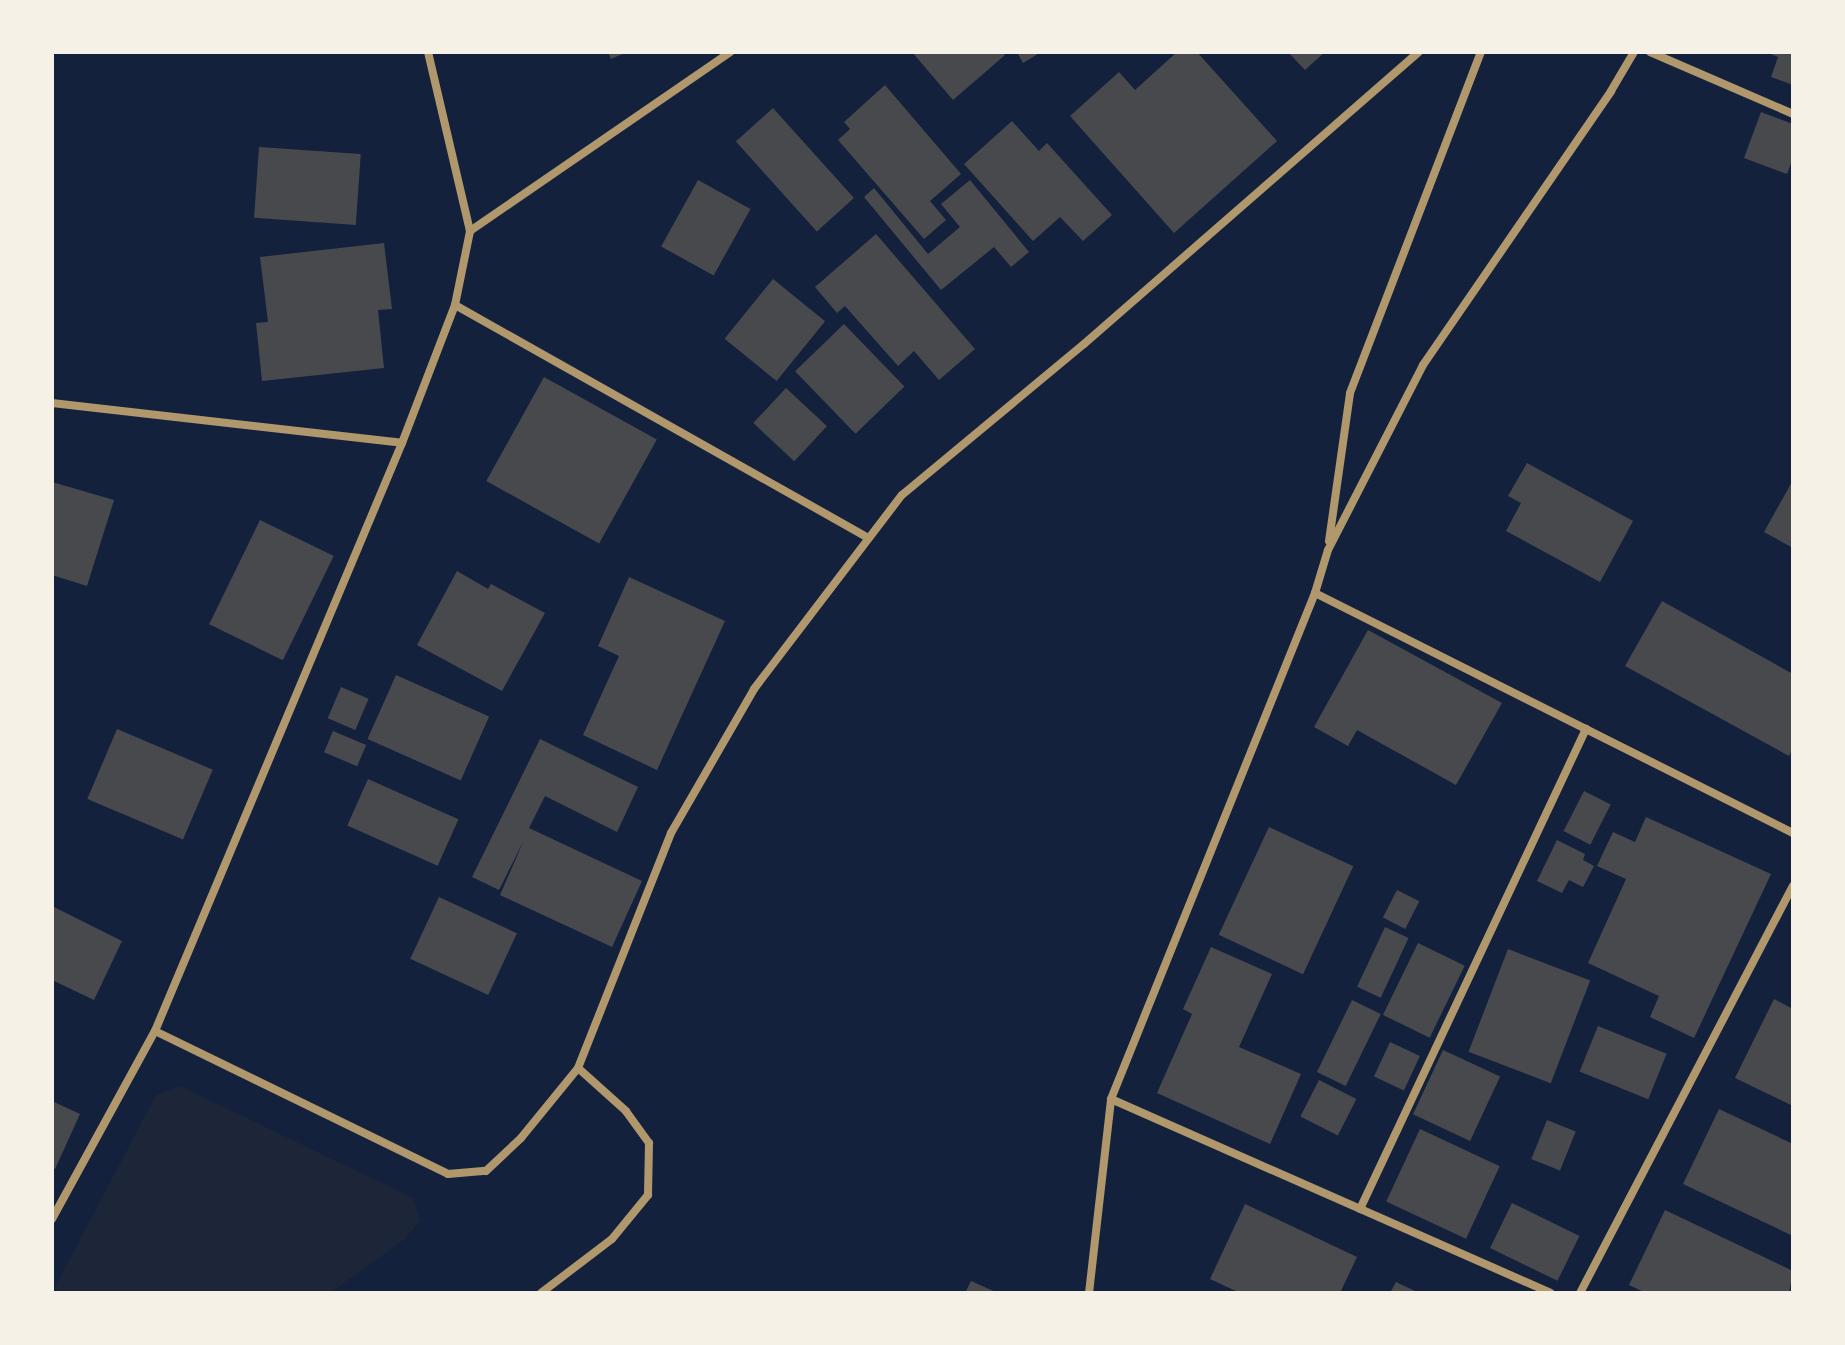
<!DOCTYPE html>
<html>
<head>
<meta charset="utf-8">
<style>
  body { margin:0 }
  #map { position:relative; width:1845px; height:1345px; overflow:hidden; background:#14213d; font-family:"Nunito Sans",sans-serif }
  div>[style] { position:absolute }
  .green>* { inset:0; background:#1d2539 }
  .building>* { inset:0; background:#48494c; transform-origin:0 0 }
  .minor>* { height:8px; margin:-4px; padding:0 4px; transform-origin:4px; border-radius:4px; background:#b1986c }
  span { translate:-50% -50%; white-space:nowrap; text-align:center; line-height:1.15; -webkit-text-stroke:7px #f6f1e7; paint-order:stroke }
  .frame { position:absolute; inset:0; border:54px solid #f6f1e7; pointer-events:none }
</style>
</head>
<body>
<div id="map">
  <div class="green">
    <div style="clip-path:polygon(180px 1086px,413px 1198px,420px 1220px,406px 1238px,330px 1293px,52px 1293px,156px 1095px)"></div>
  </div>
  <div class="building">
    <div style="clip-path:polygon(608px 52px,627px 52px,611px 59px)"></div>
    <div style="clip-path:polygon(912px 52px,1002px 52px,1005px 55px,953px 100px)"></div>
    <div style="clip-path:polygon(1017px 52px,1041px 52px,1023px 63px)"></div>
    <div style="clip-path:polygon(1177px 52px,1197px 52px,1277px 141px,1174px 233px,1070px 116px,1119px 72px,1135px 90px)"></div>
    <div style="clip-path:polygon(1288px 52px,1325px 52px,1305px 70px)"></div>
    <div style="clip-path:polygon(1766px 52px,1793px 52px,1793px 85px,1771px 77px,1778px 57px)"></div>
    <div style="clip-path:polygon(885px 85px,961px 174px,930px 201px,946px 220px,924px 239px,838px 140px,850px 129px,844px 122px)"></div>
    <div style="left:773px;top:108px;width:121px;height:50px;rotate:48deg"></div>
    <div style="clip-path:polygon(1761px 112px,1793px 124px,1793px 158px,1787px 174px,1744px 158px)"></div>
    <div style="clip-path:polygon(1012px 121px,1039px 151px,1047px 143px,1112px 215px,1083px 241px,1060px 217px,1033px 241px,964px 164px)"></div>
    <div style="left:259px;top:147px;width:102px;height:71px;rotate:4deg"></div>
    <div style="left:698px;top:180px;width:60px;height:76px;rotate:29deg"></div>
    <div style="clip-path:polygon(970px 180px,1029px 252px,1011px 267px,994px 247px,941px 290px,864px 197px,874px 188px,928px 254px,960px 227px,941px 204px)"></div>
    <div style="clip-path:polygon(876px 234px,975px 349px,939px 380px,914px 351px,898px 366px,845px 306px,837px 313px,815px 287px)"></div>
    <div style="clip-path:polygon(384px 243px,392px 309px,378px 310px,384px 368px,262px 381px,256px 323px,268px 322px,260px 257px)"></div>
    <div style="left:773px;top:279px;width:67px;height:77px;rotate:39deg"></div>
    <div style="left:844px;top:324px;width:87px;height:68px;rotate:46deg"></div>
    <div style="left:544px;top:377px;width:129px;height:119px;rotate:29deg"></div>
    <div style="left:786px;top:388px;width:56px;height:48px;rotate:43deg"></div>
    <div style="clip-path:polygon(1527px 463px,1633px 521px,1600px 582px,1506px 531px,1521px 503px,1508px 496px)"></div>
    <div style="clip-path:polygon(1793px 480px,1793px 548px,1764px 532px)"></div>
    <div style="clip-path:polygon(52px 482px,114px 500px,87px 586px,52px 575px)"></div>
    <div style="left:260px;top:520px;width:82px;height:116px;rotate:26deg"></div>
    <div style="clip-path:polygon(457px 571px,488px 589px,491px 584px,545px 613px,502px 691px,417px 645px)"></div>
    <div style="clip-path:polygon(629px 577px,725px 621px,657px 770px,583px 735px,619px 656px,598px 646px)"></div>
    <div style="clip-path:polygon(1662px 601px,1793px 674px,1793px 748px,1789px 756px,1625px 666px)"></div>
    <div style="clip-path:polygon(1368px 630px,1502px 703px,1456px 785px,1357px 730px,1348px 746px,1314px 727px)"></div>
    <div style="left:396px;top:675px;width:102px;height:70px;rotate:24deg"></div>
    <div style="left:341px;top:687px;width:30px;height:34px;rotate:23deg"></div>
    <div style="left:117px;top:729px;width:104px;height:76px;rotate:23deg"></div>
    <div style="left:333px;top:731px;width:36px;height:23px;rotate:23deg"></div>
    <div style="clip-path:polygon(540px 739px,638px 787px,617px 832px,545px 796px,529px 828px,642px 881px,612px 947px,500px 895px,524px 840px,499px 890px,472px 877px)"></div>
    <div style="left:368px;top:779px;width:99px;height:51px;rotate:24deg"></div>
    <div style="left:1584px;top:791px;width:30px;height:45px;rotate:27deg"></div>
    <div style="clip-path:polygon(1646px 817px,1771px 874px,1694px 1038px,1650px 1017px,1659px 996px,1588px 963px,1626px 879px,1597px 866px,1613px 832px,1635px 842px)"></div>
    <div style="left:1269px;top:827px;width:93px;height:119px;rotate:25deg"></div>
    <div style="clip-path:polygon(1557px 840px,1585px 854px,1583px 860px,1594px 866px,1583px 887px,1569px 880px,1562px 893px,1537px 881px)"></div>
    <div style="left:1397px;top:890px;width:25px;height:31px;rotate:27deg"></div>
    <div style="left:439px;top:897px;width:86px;height:68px;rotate:25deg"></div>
    <div style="clip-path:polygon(52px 906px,122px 941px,94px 1000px,52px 980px)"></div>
    <div style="left:1385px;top:927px;width:26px;height:66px;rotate:25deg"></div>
    <div style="left:1418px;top:943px;width:52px;height:80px;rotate:26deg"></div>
    <div style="clip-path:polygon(1211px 947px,1272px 974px,1239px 1047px,1301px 1074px,1270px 1144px,1157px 1093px,1192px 1014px,1183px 1009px)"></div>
    <div style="left:1508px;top:949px;width:88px;height:110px;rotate:21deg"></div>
    <div style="clip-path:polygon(1774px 999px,1793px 1009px,1793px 1106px,1735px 1078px)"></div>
    <div style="left:1352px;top:1000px;width:32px;height:80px;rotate:26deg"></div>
    <div style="left:1598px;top:1026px;width:74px;height:49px;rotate:22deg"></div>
    <div style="left:1390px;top:1042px;width:33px;height:38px;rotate:25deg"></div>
    <div style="left:1443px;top:1050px;width:63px;height:71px;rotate:25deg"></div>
    <div style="left:1319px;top:1080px;width:42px;height:41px;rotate:27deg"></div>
    <div style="clip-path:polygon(52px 1101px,80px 1114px,55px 1169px,52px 1167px)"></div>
    <div style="clip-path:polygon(1719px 1109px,1793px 1144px,1793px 1236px,1683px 1184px)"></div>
    <div style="left:1547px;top:1120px;width:31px;height:42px;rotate:22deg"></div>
    <div style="left:1420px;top:1129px;width:88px;height:80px;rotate:25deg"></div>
    <div style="left:1512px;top:1203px;width:75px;height:50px;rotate:26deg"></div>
    <div style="clip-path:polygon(1245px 1204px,1357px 1257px,1340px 1293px,1240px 1293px,1210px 1279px)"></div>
    <div style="clip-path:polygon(1665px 1210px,1793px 1271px,1789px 1293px,1646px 1293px,1629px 1285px)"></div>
    <div style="clip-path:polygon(971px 1281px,998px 1293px,965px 1293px)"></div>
    <div style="clip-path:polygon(1396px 1282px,1419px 1293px,1390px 1293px)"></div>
  </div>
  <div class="minor">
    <div style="left:428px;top:52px;width:184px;rotate:76.8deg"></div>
    <div style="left:1650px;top:52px;width:156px;rotate:23.4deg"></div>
    <div style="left:455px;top:305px;width:474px;rotate:29.4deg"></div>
    <div style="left:52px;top:403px;width:352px;rotate:6.5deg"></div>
    <div style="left:1329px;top:541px;width:149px;rotate:-81.9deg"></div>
    <div style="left:1350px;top:393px;width:365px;rotate:-69deg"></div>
    <div style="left:1315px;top:593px;width:535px;rotate:26.66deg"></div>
    <div style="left:155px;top:1031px;width:326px;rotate:26deg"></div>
    <div style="left:448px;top:1174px;width:38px;rotate:-5deg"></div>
    <div style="left:486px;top:1171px;width:48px;rotate:-43.3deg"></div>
    <div style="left:521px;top:1138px;width:90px;rotate:-50.8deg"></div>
    <div style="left:578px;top:1068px;width:253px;rotate:-68.4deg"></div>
    <div style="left:671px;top:833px;width:166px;rotate:-60deg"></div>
    <div style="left:754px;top:689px;width:244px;rotate:-52.7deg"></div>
    <div style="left:902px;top:495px;width:236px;rotate:-39.7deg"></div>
    <div style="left:1084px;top:344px;width:444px;rotate:-41.1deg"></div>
    <div style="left:1111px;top:1099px;width:480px;rotate:23.8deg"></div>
    <div style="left:1360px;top:1209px;width:531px;rotate:-64.79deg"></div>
    <div style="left:52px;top:1219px;width:214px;rotate:-61.3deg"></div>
    <div style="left:155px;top:1031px;width:638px;rotate:-67.21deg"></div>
    <div style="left:402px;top:443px;width:148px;rotate:-69deg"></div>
    <div style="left:455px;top:305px;width:76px;rotate:-78.5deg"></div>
    <div style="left:470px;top:231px;width:316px;rotate:-34.5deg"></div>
    <div style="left:541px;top:1293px;width:89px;rotate:-37.3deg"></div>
    <div style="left:612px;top:1239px;width:57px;rotate:-50.7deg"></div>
    <div style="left:648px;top:1195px;width:52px;rotate:-88.9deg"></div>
    <div style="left:649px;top:1143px;width:39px;rotate:-126deg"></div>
    <div style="left:626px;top:1111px;width:64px;rotate:-138.1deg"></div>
    <div style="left:1089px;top:1293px;width:195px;rotate:-83.5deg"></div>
    <div style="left:1111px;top:1099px;width:546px;rotate:-68.04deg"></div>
    <div style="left:1315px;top:593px;width:45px;rotate:-73.2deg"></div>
    <div style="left:1328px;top:550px;width:208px;rotate:-62.8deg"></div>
    <div style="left:1423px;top:365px;width:332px;rotate:-55.5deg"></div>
    <div style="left:1611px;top:91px;width:45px;rotate:-59.5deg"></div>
    <div style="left:1580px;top:1293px;width:459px;rotate:-62.4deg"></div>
  </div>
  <div class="frame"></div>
</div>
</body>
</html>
